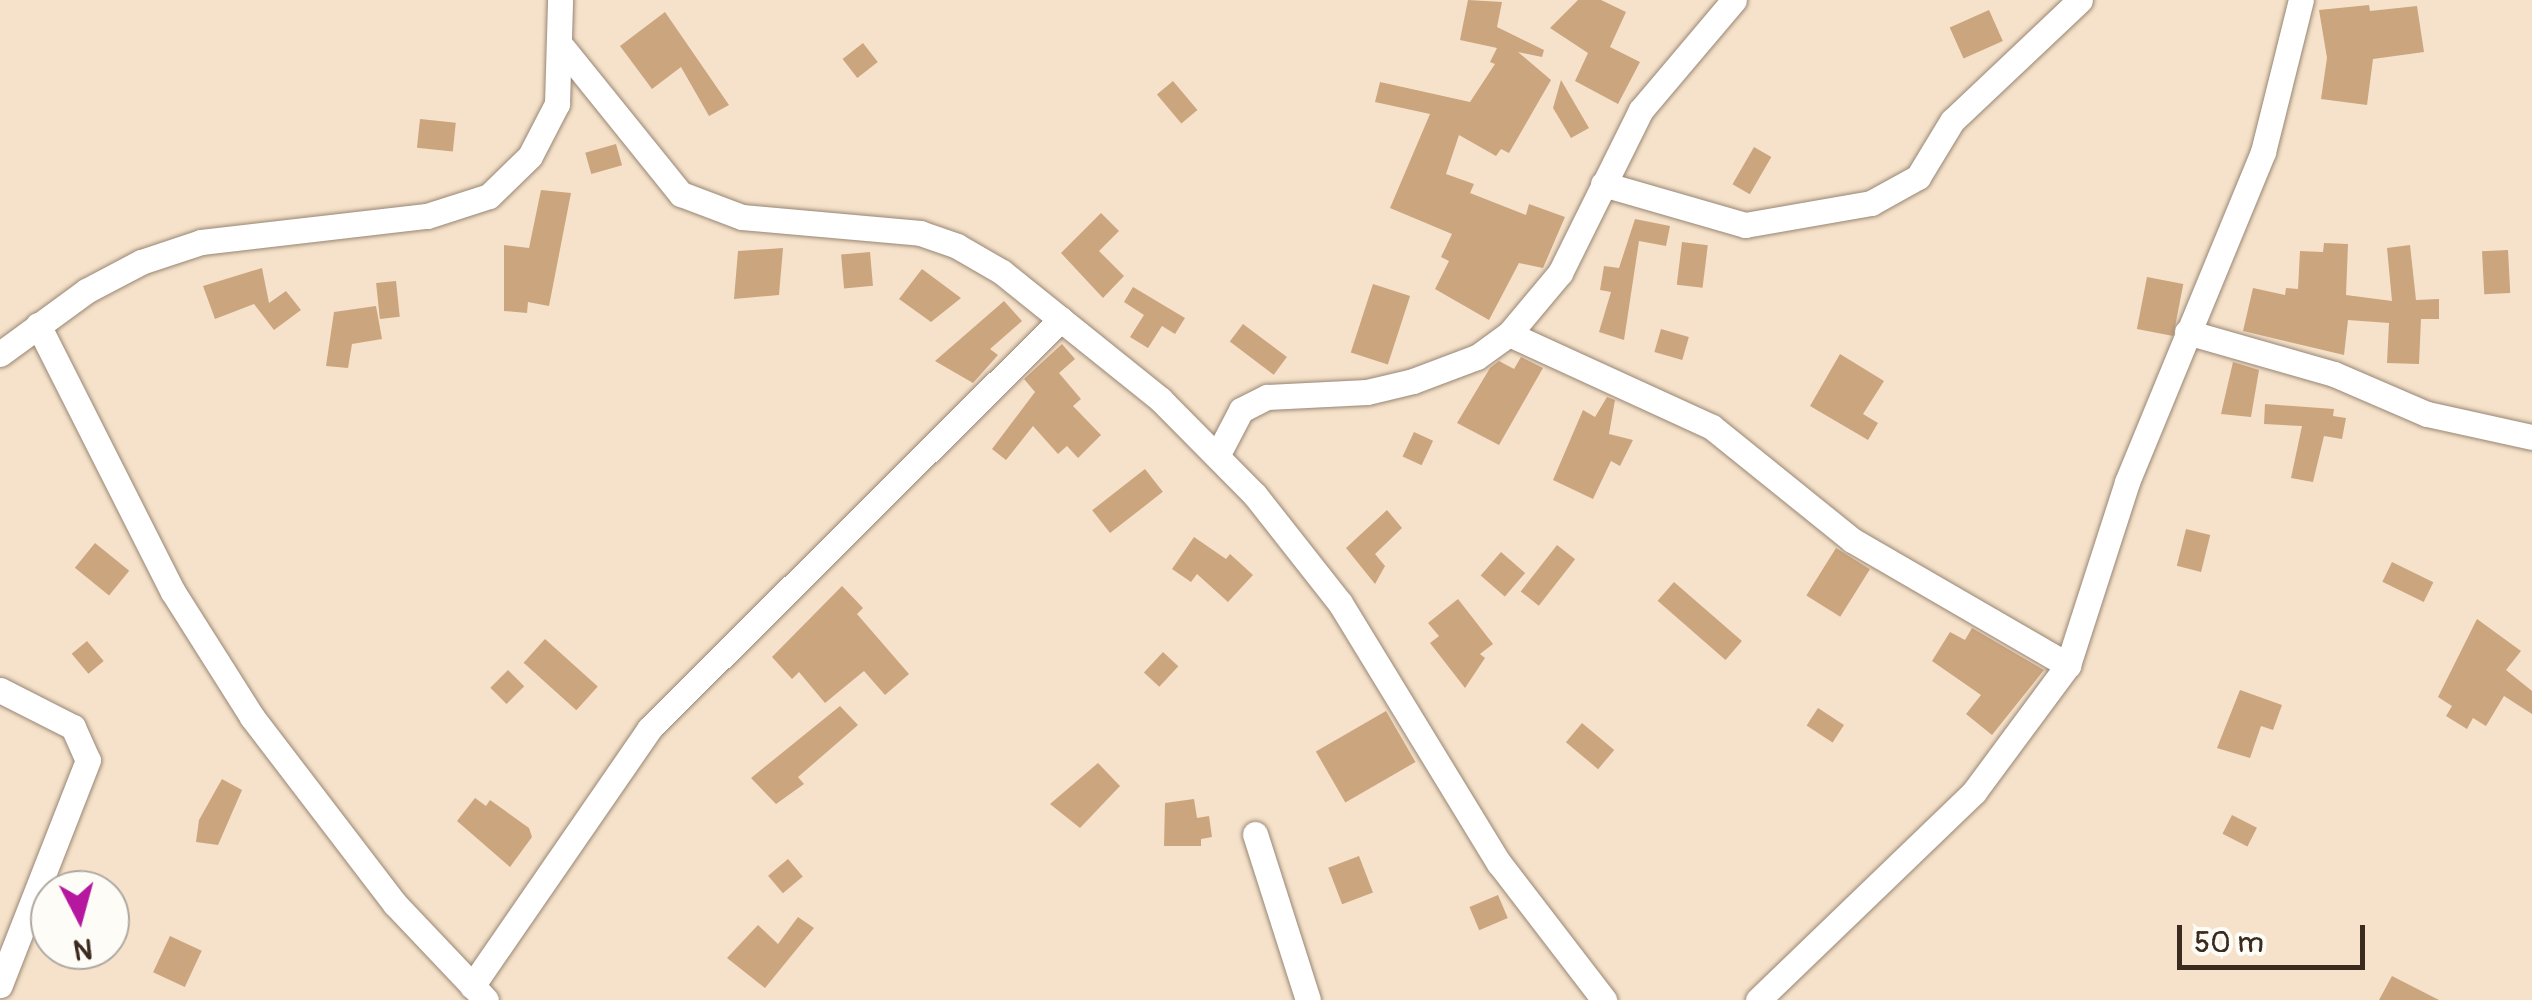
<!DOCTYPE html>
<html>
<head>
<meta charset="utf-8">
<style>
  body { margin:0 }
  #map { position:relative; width:2532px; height:1000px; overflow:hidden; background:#f6e2ca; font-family:Pangolin,sans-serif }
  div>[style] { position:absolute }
  .building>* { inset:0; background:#cba57e; transform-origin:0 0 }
  .roads { filter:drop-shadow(0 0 2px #988674) drop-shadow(0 0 2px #988674) }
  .minor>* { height:25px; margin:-12.5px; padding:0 12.5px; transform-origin:12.5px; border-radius:12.5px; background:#fff }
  span { translate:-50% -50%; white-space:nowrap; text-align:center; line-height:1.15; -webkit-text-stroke:10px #fdfcf7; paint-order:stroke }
  .north { position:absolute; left:30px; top:870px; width:100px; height:100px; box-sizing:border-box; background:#fdfcf7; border:2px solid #afa8a0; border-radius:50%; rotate:174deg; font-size:28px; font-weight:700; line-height:40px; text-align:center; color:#3b2a1e }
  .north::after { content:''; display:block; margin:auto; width:35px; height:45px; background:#b5179e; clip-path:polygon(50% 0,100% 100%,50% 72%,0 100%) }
  .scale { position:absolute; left:2177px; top:925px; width:188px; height:45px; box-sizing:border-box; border:5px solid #3b2a1e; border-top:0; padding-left:12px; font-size:30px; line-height:35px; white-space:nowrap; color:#3b2a1e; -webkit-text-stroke:8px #fdfcf7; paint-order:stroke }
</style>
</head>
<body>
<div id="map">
  <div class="building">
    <div style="clip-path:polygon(1468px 0,1502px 2px,1497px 27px,1544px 50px,1542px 57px,1518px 52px,1551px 80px,1509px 153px,1501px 149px,1496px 156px,1459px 135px,1446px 174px,1474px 184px,1470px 193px,1526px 215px,1529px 204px,1565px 217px,1543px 268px,1519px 263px,1489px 320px,1435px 289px,1449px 261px,1441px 257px,1452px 234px,1390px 208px,1430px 114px,1375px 102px,1380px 82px,1470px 102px,1495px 64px,1490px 62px,1497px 48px,1460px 40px)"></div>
    <div style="clip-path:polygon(1578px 0,1601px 0,1626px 12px,1610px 47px,1640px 62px,1618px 104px,1575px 81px,1588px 53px,1550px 28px)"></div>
    <div style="clip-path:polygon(2369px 5px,2370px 11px,2417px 6px,2424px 52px,2373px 59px,2367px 105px,2321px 99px,2327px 58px,2319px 10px)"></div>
    <div style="left:1989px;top:10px;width:34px;height:43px;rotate:66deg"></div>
    <div style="clip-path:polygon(665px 12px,729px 105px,709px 116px,681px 67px,652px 89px,620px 46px)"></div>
    <div style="left:863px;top:43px;width:24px;height:26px;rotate:52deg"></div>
    <div style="clip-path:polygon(1561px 80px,1589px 128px,1571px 138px,1553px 108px)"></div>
    <div style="left:1173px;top:81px;width:38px;height:21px;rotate:50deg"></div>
    <div style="left:420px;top:119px;width:36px;height:29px;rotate:6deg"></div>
    <div style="left:616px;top:144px;width:22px;height:32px;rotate:74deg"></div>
    <div style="left:1754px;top:147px;width:20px;height:43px;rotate:30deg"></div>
    <div style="clip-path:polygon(541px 190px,571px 193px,549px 306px,528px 302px,527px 313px,504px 311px,504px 245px,529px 248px)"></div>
    <div style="clip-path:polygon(1101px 213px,1119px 231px,1099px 251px,1124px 276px,1103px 298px,1061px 253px)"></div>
    <div style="clip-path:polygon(1635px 219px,1670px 226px,1666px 246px,1639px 241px,1624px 340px,1599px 332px,1611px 292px,1600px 290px,1604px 266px,1619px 268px)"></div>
    <div style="left:1682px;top:242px;width:26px;height:43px;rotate:7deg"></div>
    <div style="clip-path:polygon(2324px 243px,2348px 244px,2346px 295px,2392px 301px,2387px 248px,2410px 245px,2416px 300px,2439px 299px,2439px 319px,2421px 319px,2419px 364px,2387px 363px,2389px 323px,2348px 320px,2344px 355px,2243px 331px,2253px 288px,2285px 295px,2286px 288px,2298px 289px,2300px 251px,2323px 252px)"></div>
    <div style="clip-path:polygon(783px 248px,779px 295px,734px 299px,738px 251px)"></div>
    <div style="left:2508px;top:250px;width:43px;height:26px;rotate:87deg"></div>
    <div style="left:870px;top:252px;width:34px;height:29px;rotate:85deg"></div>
    <div style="clip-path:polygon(262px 268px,269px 303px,286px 291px,301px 310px,274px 330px,254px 304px,215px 319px,203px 286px)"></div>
    <div style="clip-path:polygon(922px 269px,961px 298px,931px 322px,899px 299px)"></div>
    <div style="left:2147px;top:277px;width:37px;height:53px;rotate:11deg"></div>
    <div style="left:396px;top:281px;width:36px;height:20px;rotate:84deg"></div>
    <div style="left:1373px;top:284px;width:39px;height:72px;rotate:18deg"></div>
    <div style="clip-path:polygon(1133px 287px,1185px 318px,1175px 334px,1162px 326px,1148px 348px,1130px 337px,1144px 315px,1124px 302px)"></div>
    <div style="clip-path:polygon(1004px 301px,1022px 321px,990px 349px,998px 355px,973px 383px,935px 361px)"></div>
    <div style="clip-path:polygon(376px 306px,382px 339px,352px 344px,348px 368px,326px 366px,334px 312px)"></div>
    <div style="left:1243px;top:324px;width:55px;height:22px;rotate:37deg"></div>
    <div style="left:1661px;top:329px;width:29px;height:24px;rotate:16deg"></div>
    <div style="clip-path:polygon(1062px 344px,1075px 359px,1059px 373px,1081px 399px,1073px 406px,1101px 435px,1078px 458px,1067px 446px,1058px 454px,1033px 426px,1006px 460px,992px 449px,1035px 392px,1024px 379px)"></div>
    <div style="clip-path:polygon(1840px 354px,1884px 381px,1863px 414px,1878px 423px,1868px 440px,1810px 406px)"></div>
    <div style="clip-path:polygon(1521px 357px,1543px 368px,1499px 445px,1457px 423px,1490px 368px,1499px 361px,1514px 369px)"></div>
    <div style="clip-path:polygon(2233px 362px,2259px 370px,2251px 417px,2221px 414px)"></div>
    <div style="clip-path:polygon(1607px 397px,1615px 400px,1609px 434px,1633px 440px,1620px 466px,1611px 461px,1593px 499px,1553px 480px,1583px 410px,1595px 417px)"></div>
    <div style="clip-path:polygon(2265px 404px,2334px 409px,2333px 416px,2346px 418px,2342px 439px,2324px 436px,2313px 482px,2291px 478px,2302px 426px,2264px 424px)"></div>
    <div style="left:1414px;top:432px;width:21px;height:27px;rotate:25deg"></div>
    <div style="left:1145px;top:469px;width:29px;height:67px;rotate:52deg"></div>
    <div style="clip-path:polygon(1387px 510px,1402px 528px,1375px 554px,1385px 566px,1375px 584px,1346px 548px)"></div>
    <div style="left:2186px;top:529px;width:25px;height:38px;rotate:14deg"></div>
    <div style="clip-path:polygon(1194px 537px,1226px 559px,1230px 554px,1253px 575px,1228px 602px,1197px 574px,1191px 582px,1172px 569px)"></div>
    <div style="left:95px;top:543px;width:44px;height:32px;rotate:39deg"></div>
    <div style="left:1557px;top:545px;width:23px;height:59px;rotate:38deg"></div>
    <div style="left:1836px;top:548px;width:40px;height:56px;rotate:32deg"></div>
    <div style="left:1501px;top:552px;width:32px;height:31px;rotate:41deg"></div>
    <div style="left:2392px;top:562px;width:46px;height:22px;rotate:26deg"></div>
    <div style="left:1674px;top:582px;width:90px;height:25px;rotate:41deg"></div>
    <div style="clip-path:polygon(842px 586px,863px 608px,857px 614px,909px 674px,885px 695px,864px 671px,825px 703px,799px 672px,792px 679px,772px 657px)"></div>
    <div style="clip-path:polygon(1458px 599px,1493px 644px,1480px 654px,1485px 658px,1465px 688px,1430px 643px,1439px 636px,1428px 623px)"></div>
    <div style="clip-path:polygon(2477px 619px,2521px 651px,2506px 670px,2532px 691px,2532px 714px,2504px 696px,2486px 726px,2473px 718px,2467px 729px,2446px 716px,2452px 706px,2438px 697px)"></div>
    <div style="clip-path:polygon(1972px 628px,2044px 670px,1992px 735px,1966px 714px,1981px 695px,1932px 661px,1950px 632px,1965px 640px)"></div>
    <div style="left:545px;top:639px;width:71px;height:32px;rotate:42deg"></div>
    <div style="left:87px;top:641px;width:26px;height:20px;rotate:50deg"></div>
    <div style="left:1163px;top:652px;width:21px;height:28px;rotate:43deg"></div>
    <div style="left:508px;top:670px;width:23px;height:25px;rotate:45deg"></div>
    <div style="clip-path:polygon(2240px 690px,2282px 705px,2273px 730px,2261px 726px,2250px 758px,2217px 748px)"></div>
    <div style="clip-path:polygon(840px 706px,858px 725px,798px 777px,804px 784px,776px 804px,751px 778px)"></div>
    <div style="left:1818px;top:708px;width:31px;height:21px;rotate:33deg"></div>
    <div style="left:1386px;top:711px;width:59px;height:81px;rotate:60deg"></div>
    <div style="left:1582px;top:723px;width:42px;height:25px;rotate:40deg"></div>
    <div style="clip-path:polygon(1098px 763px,1120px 786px,1080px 828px,1050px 804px)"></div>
    <div style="clip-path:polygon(222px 779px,242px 790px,218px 845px,196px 842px,199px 820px)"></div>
    <div style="clip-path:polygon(475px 798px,486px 806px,490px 800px,529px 828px,532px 837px,510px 867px,457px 821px)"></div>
    <div style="clip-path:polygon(1194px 799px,1197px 818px,1209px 816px,1212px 837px,1201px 839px,1201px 846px,1164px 846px,1165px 803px)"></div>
    <div style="left:2232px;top:815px;width:28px;height:21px;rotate:27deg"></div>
    <div style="left:1359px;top:856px;width:39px;height:33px;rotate:69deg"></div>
    <div style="left:788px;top:859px;width:23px;height:26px;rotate:50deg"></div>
    <div style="left:1498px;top:895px;width:25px;height:31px;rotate:67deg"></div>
    <div style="clip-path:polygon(798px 917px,814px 928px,765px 988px,727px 958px,758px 925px,778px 944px)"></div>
    <div style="left:170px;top:936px;width:35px;height:40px;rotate:25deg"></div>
    <div style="clip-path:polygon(2392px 976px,2439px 1000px,2379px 1000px)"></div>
  </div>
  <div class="roads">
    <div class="minor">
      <div style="left:563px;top:48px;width:188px;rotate:51.1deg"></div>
      <div style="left:681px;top:194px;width:65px;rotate:20.7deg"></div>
      <div style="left:742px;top:217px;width:179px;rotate:5.1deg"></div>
      <div style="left:920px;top:233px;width:39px;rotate:19deg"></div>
      <div style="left:957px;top:246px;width:52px;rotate:30deg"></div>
      <div style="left:1002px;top:272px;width:203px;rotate:38.8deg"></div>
      <div style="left:1160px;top:399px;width:135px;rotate:45.3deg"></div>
      <div style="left:1255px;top:495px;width:137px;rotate:51.8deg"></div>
      <div style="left:1340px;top:603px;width:305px;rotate:58.6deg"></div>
      <div style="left:1499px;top:863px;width:173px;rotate:52.5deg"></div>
      <div style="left:1603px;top:184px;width:148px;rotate:16.1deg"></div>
      <div style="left:1745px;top:225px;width:128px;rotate:-9.9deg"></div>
      <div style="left:1871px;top:203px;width:54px;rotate:-29deg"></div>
      <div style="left:1918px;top:177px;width:66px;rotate:-58.7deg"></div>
      <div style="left:1952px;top:121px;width:176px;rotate:-43.4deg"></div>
      <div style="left:38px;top:325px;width:299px;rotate:63.2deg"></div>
      <div style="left:173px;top:592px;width:148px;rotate:57.7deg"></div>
      <div style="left:252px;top:717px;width:235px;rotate:52.6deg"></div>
      <div style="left:395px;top:904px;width:132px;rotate:46.5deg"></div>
      <div style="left:2187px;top:332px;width:153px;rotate:15.9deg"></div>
      <div style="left:2334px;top:374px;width:101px;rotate:23.3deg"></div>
      <div style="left:2427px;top:414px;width:107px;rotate:12.4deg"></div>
      <div style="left:1509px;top:334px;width:223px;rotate:24.6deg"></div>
      <div style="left:1712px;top:427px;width:180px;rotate:38.9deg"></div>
      <div style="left:1852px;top:540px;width:250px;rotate:30.1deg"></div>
      <div style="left:0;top:354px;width:107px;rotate:-36.2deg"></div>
      <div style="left:86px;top:291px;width:62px;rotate:-27.8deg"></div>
      <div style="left:141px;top:262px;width:63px;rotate:-18.4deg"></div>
      <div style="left:201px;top:242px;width:227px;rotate:-6.6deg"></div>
      <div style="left:427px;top:216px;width:65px;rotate:-17.9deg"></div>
      <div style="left:489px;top:196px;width:57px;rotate:-44.3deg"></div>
      <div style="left:530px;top:156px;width:59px;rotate:-62.6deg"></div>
      <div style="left:557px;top:104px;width:104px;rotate:-88.3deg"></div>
      <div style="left:1217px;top:456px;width:52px;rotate:-62.4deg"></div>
      <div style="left:1241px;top:410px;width:29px;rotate:-27deg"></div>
      <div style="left:1267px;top:397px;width:100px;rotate:-2.9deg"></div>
      <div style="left:1367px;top:392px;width:47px;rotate:-13.4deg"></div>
      <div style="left:1413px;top:381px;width:68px;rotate:-20.6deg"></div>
      <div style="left:1477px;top:357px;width:39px;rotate:-36deg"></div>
      <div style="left:1509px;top:334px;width:80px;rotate:-50.1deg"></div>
      <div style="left:1560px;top:273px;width:182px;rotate:-63.6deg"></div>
      <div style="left:1641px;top:110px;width:144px;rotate:-49.8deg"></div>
      <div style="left:0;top:690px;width:82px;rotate:26.9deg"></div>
      <div style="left:73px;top:727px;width:36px;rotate:66deg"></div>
      <div style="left:88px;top:760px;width:242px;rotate:111.4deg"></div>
      <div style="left:1255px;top:834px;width:174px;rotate:72.3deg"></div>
      <div style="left:472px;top:986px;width:312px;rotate:-55.4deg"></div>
      <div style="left:649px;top:729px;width:581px;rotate:-44.86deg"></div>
      <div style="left:1758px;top:1000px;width:300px;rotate:-43.9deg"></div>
      <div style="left:1974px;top:792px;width:158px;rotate:-53.5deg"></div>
      <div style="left:2068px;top:665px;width:192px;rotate:-72.1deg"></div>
      <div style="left:2127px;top:482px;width:357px;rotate:-67.6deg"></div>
      <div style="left:2263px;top:152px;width:157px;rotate:-76deg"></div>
    </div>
  </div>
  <div class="north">N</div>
  <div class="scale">50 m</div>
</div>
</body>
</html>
